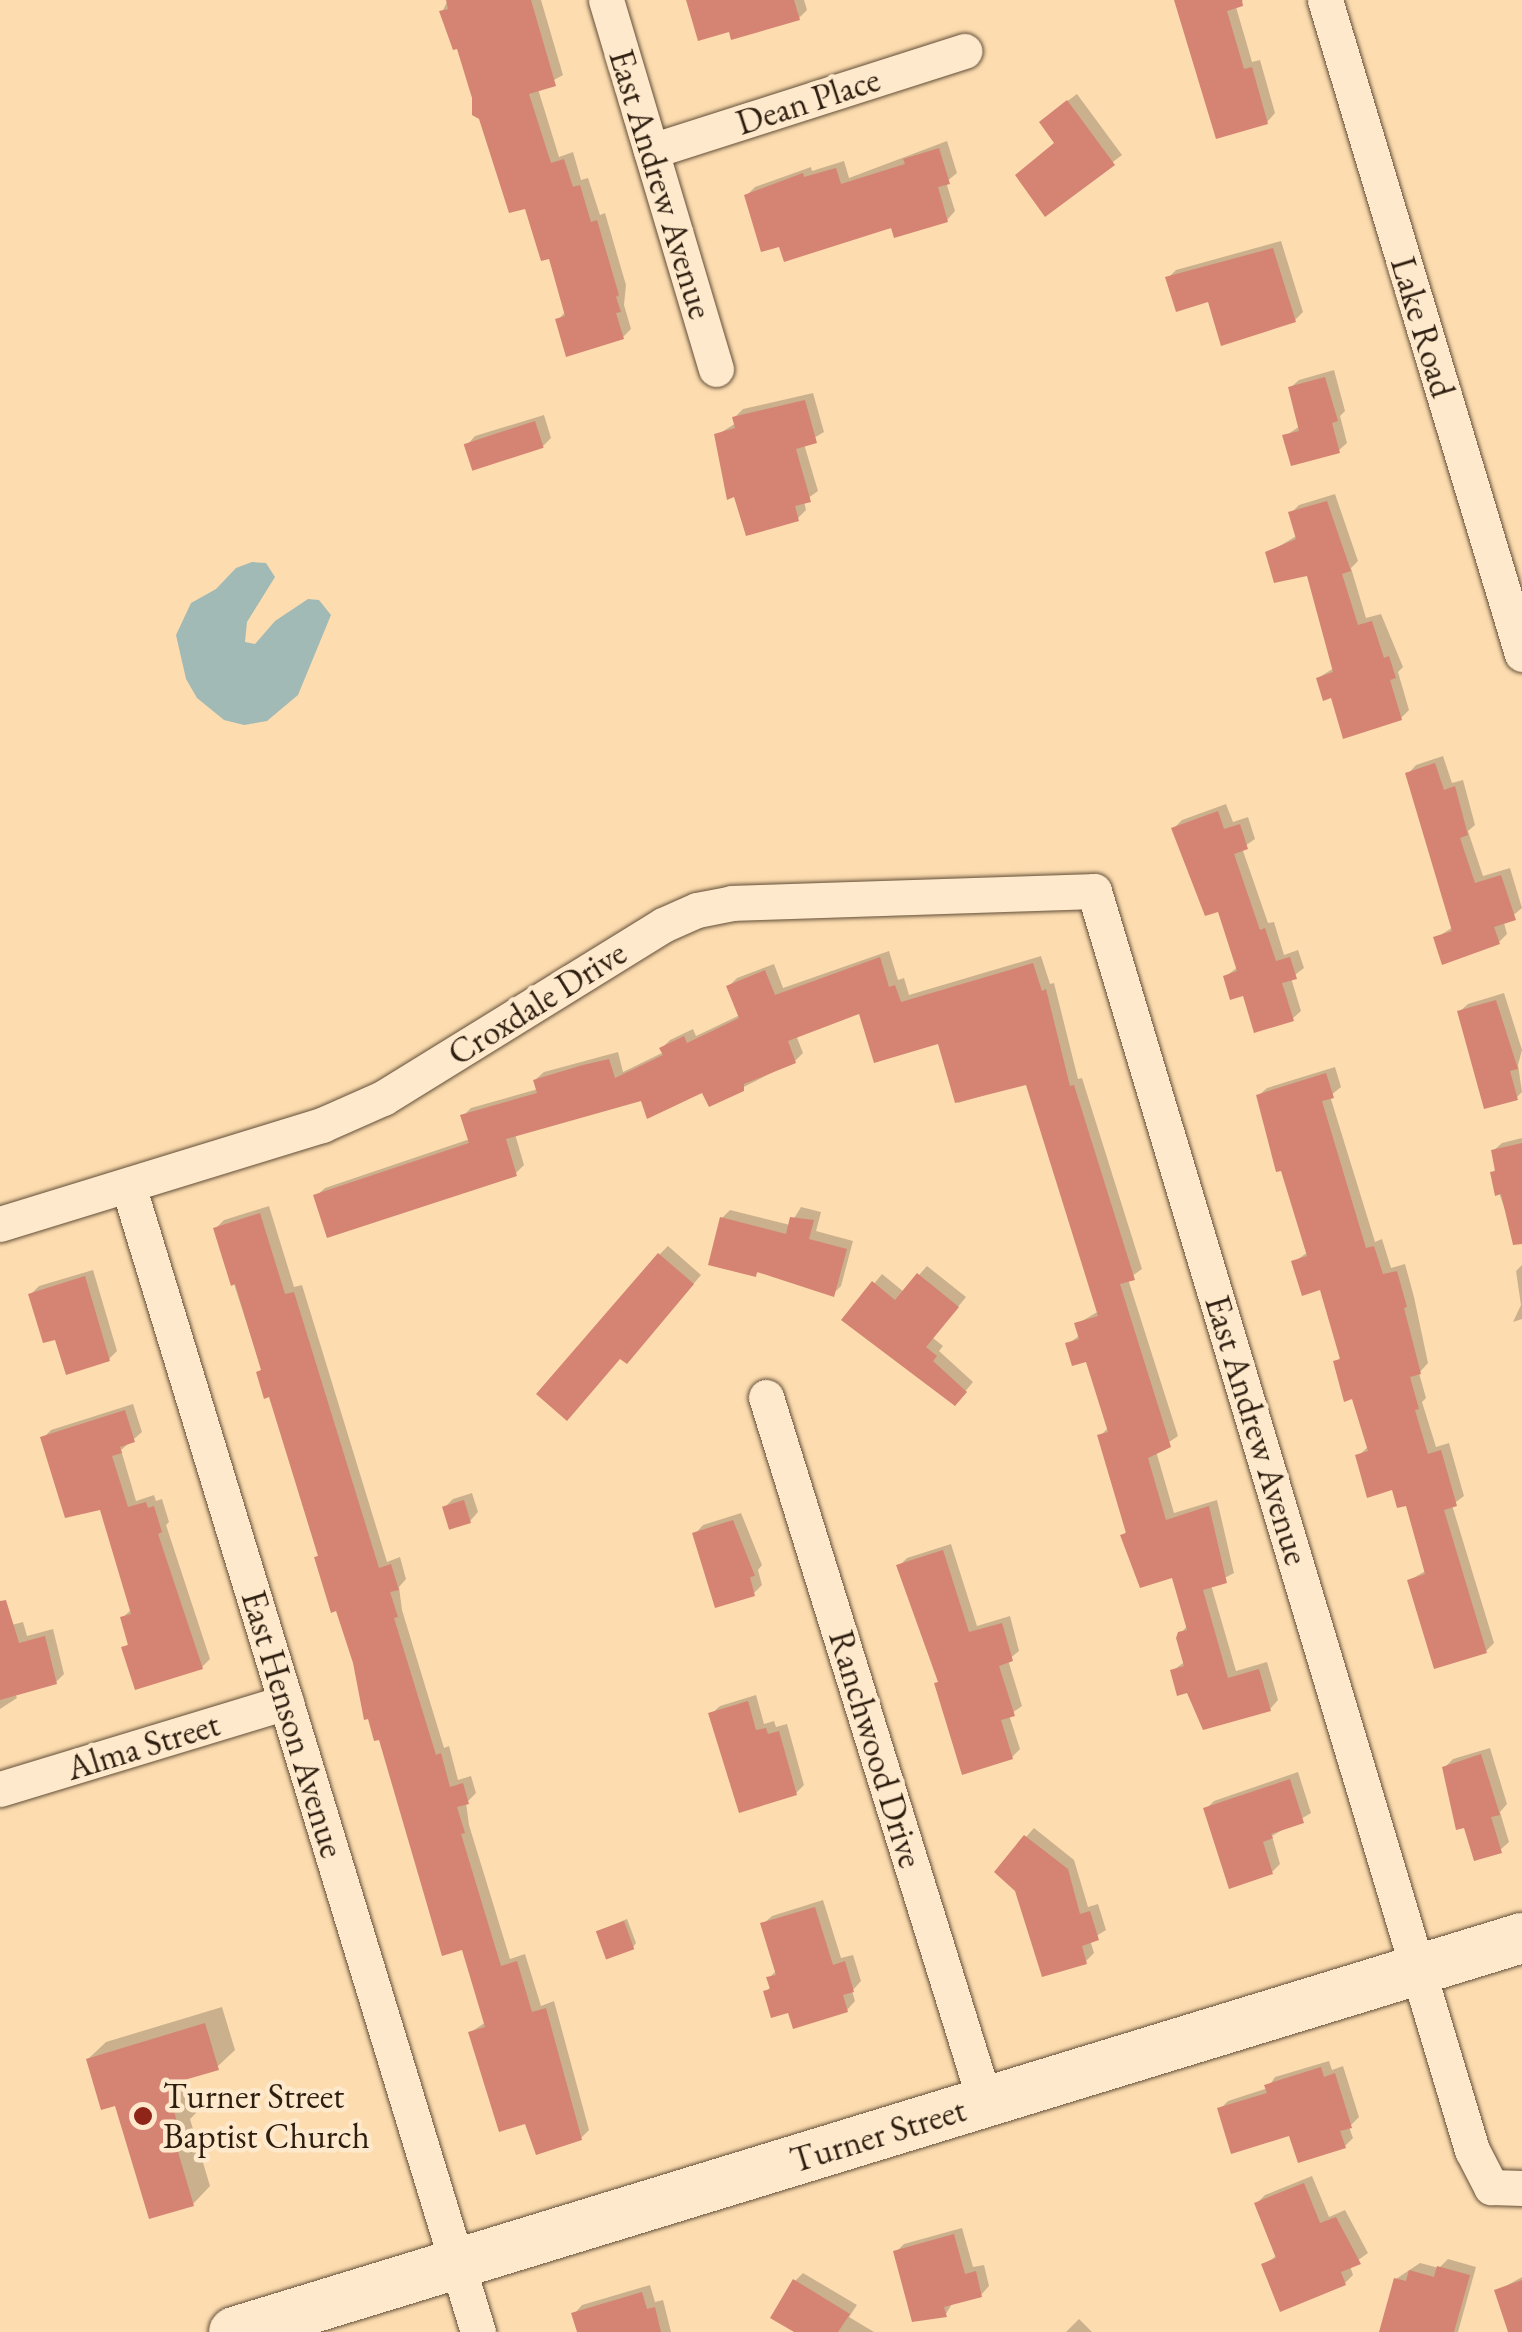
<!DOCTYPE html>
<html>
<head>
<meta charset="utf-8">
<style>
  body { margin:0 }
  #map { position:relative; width:1522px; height:2332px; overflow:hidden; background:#fdddb0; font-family:"EB Garamond",serif }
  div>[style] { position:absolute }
  .water>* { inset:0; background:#a2bab5 }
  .shadow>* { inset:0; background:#0003 }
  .building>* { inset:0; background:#d58474; transform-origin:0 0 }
  .roads { filter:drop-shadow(0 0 2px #624e38) drop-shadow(0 0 2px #624e38) }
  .street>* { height:35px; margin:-17.5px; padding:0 17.5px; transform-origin:17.5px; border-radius:17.5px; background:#fee9cc }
  .secondary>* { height:50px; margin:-25px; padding:0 25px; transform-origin:25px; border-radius:25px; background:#fee9cc }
  .dots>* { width:28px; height:28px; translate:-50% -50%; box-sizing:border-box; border:5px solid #fee9cc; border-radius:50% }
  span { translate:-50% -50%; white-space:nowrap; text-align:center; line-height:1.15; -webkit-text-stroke:9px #fee9cc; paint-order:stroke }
  .street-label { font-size:35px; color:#2e1e10 }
  .poi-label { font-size:35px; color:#2e1e10 }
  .left { translate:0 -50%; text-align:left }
</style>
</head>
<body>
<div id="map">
  <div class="water">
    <div style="clip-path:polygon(252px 562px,266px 563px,275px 577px,247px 622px,245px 642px,255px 644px,275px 621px,308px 599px,319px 600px,331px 615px,298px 695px,267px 721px,244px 725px,224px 720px,197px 698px,186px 679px,176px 635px,191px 603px,216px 589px,236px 568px)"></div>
  </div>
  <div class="shadow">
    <div style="clip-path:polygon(448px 0,541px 0,563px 75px,538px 89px,559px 157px,573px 152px,581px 180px,588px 178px,600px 215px,605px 213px,626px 285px,624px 305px,631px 329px,623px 337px,558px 320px,566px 311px,550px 256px,475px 98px,459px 46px,442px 12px)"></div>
    <div style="clip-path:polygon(689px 0,804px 0,807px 10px,799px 18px,731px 29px)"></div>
    <div style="clip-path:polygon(1176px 0,1243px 0,1236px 7px,1252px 62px,1260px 60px,1275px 113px,1267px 122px)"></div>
    <div style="clip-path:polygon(1077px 94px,1122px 155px,1046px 213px,1057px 142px,1050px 114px)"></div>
    <div style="clip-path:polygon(947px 141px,957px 173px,946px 182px,955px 211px,947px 220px,781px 244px,747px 195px,755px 187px,811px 167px,812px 171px,844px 161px,849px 178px)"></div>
    <div style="clip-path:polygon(1281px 241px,1303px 312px,1295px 320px,1209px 299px,1168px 278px,1176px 270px)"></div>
    <div style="clip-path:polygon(1334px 370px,1345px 411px,1340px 416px,1347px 443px,1338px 451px,1285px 436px,1300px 426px,1290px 388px,1299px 380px)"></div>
    <div style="clip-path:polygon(813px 393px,824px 432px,804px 444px,818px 491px,804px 501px,806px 510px,798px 518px,736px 494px,729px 496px,717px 435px,736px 423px,735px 417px,743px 409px)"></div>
    <div style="clip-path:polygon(544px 415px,551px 438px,543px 446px,467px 445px,475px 436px)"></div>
    <div style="clip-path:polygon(1335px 494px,1358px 561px,1351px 568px,1366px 618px,1381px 614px,1403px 667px,1398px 672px,1409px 710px,1401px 718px,1332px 695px,1318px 678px,1334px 668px,1309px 573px,1268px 553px,1298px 535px,1291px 513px,1299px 505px)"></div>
    <div style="clip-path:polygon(1443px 756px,1452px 783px,1463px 780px,1475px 825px,1468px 831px,1483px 876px,1510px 868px,1522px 908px,1504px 923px,1507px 934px,1499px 942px,1436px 938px,1453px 927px,1408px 774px,1416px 765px)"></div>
    <div style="clip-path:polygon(1226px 804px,1233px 822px,1248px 817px,1255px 839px,1242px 848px,1268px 923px,1274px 922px,1284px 955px,1298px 950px,1304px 968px,1291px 978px,1301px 1011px,1292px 1019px,1244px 993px,1226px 976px,1238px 967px,1220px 908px,1174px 828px,1182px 820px)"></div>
    <div style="clip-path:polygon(889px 951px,898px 980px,904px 978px,909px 995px,1041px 956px,1050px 984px,1054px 983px,1078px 1079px,1082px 1078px,1142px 1269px,1128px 1279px,1178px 1436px,1156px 1451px,1174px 1513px,1217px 1500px,1234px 1573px,1211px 1585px,1236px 1671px,1267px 1662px,1278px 1700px,1270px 1709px,1188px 1690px,1172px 1671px,1186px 1661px,1180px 1634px,1188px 1625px,1173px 1575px,1123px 1535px,1128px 1530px,1100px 1436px,1109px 1427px,1088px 1359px,1068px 1344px,1080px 1335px,1077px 1324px,1099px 1311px,1028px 1082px,958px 1103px,939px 1041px,861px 1010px,796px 1035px,803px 1053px,795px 1061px,710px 1104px,703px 1089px,643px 1098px,515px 1134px,524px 1165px,516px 1173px,316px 1196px,325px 1188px,470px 1139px,463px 1116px,471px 1108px,538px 1089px,535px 1080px,544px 1072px,618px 1052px,623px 1072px,664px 1052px,662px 1048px,670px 1040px,693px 1029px,696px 1036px,740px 1015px,729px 986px,737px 978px,774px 964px,783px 988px)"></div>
    <div style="clip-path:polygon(1504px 993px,1522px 1050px,1518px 1065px,1522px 1092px,1517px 1097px,1459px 1012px,1468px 1004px)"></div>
    <div style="clip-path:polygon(1335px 1067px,1341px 1087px,1330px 1096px,1375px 1242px,1382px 1239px,1391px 1268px,1405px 1264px,1414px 1297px,1428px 1363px,1419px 1373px,1426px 1398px,1422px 1402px,1436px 1447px,1449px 1443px,1464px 1496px,1452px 1505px,1494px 1643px,1486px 1651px,1410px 1580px,1427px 1570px,1408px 1503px,1358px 1456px,1369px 1446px,1354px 1396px,1336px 1362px,1342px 1356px,1322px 1287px,1294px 1262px,1308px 1252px,1258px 1096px,1267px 1088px)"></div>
    <div style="clip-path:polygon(1522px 1138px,1522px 1218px,1509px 1221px,1492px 1173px,1497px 1168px,1493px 1151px,1502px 1143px)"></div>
    <div style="clip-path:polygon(269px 1206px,294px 1287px,302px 1285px,387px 1562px,400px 1557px,406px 1579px,399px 1587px,402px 1610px,444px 1748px,449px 1746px,458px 1780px,471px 1776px,476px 1793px,466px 1803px,469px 1825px,510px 1959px,525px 1954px,541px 2006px,554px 2001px,589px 2130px,581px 2138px,527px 2121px,471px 2032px,486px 2022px,463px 1947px,380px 1737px,216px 1228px,224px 1220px)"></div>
    <div style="clip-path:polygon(801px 1207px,821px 1212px,816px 1231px,853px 1241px,841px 1286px,833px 1294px,760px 1270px,755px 1275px,722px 1218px,730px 1210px,790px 1225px)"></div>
    <div style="clip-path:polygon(668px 1246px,701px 1275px,635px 1353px,621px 1356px,660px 1254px)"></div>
    <div style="clip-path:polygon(1522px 1265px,1522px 1319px,1513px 1322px,1521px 1305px,1516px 1271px)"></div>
    <div style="clip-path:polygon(927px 1266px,966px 1297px,933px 1338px,943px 1346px,939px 1351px,973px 1382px,963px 1394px,845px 1319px,882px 1274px,904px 1292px)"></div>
    <div style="clip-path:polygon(93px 1270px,117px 1351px,109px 1359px,31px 1294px,39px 1286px)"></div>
    <div style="clip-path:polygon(133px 1404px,142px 1432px,121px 1450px,136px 1501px,154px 1495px,156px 1501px,162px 1499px,169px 1522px,166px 1525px,210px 1659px,202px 1667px,124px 1648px,130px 1642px,122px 1618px,131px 1610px,101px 1507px,43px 1438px,51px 1430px)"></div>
    <div style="clip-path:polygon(472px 1493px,478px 1512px,470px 1521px,444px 1508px,453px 1499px)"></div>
    <div style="clip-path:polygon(741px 1513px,762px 1565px,758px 1570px,762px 1585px,754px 1593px,695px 1534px,703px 1525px)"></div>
    <div style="clip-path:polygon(951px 1544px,977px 1626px,1010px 1616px,1019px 1651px,1008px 1660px,1022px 1706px,1009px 1715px,1020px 1749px,1012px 1757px,940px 1681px,899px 1566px,907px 1558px)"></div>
    <div style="clip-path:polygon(23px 1622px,27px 1636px,53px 1629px,64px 1674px,56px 1682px,15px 1693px,17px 1698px,0 1709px,0 1628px)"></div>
    <div style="clip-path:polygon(756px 1695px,764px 1724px,774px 1721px,776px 1727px,787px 1724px,804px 1785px,796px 1793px,711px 1714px,720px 1706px)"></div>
    <div style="clip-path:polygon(1490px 1748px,1507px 1804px,1500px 1812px,1509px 1842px,1500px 1850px,1444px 1768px,1453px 1759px)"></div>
    <div style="clip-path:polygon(1298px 1772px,1311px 1813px,1272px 1836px,1280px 1864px,1272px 1872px,1206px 1809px,1214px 1801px)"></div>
    <div style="clip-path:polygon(1034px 1828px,1074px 1860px,1088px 1907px,1098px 1904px,1106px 1930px,1090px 1940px,1094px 1953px,1086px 1961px,1026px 1837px)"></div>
    <div style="clip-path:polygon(823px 1900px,841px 1958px,853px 1955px,861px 1981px,852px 1991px,855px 2001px,847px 2010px,790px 2010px,766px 1991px,772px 1986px,769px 1978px,777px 1970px,763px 1924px,772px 1916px)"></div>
    <div style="clip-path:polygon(627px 1919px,636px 1943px,633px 1947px,598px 1931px)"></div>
    <div style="clip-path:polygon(222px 2007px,235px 2050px,217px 2067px,186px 2077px,196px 2113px,190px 2119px,210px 2186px,193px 2204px,88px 2059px,106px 2042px)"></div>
    <div style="clip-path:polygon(1329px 2061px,1332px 2070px,1343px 2066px,1359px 2117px,1349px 2127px,1353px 2138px,1345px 2146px,1220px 2109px,1228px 2101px,1268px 2088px,1275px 2077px)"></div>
    <div style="clip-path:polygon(1312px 2176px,1329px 2217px,1345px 2210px,1368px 2253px,1350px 2266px,1353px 2275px,1345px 2283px,1264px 2265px,1277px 2255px,1257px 2203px,1265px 2195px)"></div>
    <div style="clip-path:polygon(962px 2228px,973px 2267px,984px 2265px,989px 2286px,981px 2295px,953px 2302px,946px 2314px,896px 2252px,904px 2244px)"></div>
    <div style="clip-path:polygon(1448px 2259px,1476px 2267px,1458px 2332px,1390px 2332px,1396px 2279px,1420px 2263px,1439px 2268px)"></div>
    <div style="clip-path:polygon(803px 2273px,857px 2305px,849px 2317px,874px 2332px,798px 2332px,795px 2281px)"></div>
    <div style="clip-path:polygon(1522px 2277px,1522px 2332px,1511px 2332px,1497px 2291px)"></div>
    <div style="clip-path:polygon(650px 2285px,655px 2302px,663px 2300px,671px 2332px,579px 2332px,574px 2314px,582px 2305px)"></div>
    <div style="clip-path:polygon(1079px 2319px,1092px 2332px,1066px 2332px)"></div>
  </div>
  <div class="building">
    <div style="clip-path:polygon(446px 0,531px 0,556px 86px,529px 94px,551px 163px,564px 159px,573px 187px,580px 185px,591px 222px,597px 220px,619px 295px,616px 297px,621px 312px,616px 313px,624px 339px,566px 357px,555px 319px,565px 316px,549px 259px,541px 261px,525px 209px,509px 213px,479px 119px,472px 115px,472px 98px,457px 49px,453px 50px,439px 11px,448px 9px)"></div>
    <div style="clip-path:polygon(686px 0,794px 0,800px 20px,731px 40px,729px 32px,698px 41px)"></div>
    <div style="clip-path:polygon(1174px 0,1242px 0,1243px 6px,1227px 11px,1244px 69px,1252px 67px,1268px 124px,1216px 139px)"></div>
    <div style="clip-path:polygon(1067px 100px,1115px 165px,1045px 217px,1015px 175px,1054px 143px,1039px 122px)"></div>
    <div style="clip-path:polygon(939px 148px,950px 184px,938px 187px,948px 222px,894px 238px,891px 228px,784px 262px,779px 247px,761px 252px,744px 195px,803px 173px,804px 177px,836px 168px,841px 184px,905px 164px,903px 159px)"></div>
    <div style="clip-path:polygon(1273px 248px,1296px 322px,1221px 346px,1208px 302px,1176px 312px,1165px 277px)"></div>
    <div style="clip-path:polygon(1325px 377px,1338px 421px,1332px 423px,1340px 453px,1291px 466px,1282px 435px,1299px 431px,1288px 387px)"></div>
    <div style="clip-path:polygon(805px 400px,817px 443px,796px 449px,811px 502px,795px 506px,799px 521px,746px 536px,734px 497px,727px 500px,714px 434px,735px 428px,732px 417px)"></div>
    <div style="left:535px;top:421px;width:28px;height:75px;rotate:72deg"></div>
    <div style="clip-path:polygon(1327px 501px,1351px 571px,1342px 574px,1358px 625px,1372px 621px,1384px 658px,1389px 656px,1396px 678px,1390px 680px,1402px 720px,1343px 739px,1331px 698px,1323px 701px,1316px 678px,1333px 672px,1307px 576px,1274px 583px,1265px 552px,1296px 539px,1288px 512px)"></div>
    <div style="clip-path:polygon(1435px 763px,1444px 790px,1455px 786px,1468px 835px,1460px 838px,1475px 883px,1501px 875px,1516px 920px,1494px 927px,1500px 944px,1442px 965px,1433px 937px,1452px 931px,1405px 773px)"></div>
    <div style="clip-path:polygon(1218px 811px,1224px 829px,1240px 824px,1248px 849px,1234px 854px,1260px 930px,1265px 928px,1276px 961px,1290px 957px,1297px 979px,1282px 983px,1294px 1021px,1254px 1033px,1243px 996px,1230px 1000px,1223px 976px,1237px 971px,1218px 912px,1205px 916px,1171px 828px)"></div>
    <div style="clip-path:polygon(880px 957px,889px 987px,895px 985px,901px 1002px,1033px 963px,1042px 991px,1046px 989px,1070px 1086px,1074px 1085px,1135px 1280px,1120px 1284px,1171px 1447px,1148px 1458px,1166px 1520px,1209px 1506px,1227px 1583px,1203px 1590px,1228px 1678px,1259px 1669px,1271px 1711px,1203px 1730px,1187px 1693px,1177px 1696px,1170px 1670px,1184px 1666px,1176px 1638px,1178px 1632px,1187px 1630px,1172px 1578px,1140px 1588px,1120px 1535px,1126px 1533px,1097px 1435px,1108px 1432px,1086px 1362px,1072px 1366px,1065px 1343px,1079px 1339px,1074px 1323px,1098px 1316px,1026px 1085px,955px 1103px,938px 1044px,874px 1063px,859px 1014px,788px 1041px,796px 1063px,744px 1084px,744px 1091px,709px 1107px,702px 1093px,647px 1119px,641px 1101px,506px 1139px,517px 1176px,327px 1238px,313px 1195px,469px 1143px,460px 1115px,537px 1093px,533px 1080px,583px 1065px,609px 1059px,615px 1078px,663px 1055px,659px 1048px,684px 1036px,687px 1043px,739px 1018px,726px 986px,765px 970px,775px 995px)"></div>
    <div style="clip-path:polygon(1496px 1000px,1518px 1069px,1510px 1071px,1518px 1100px,1484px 1109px,1457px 1011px)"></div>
    <div style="clip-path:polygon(1326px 1073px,1334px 1098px,1322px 1101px,1366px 1248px,1374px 1246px,1383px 1274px,1397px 1271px,1407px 1307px,1404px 1308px,1421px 1374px,1410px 1377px,1419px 1409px,1415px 1410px,1428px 1454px,1441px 1450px,1457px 1506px,1444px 1510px,1487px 1653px,1434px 1669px,1407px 1580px,1425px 1574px,1406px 1506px,1397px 1508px,1392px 1490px,1367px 1498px,1355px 1455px,1368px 1451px,1352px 1399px,1344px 1402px,1333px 1361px,1340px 1359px,1320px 1290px,1302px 1296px,1291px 1261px,1307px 1256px,1281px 1171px,1276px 1172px,1256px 1095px)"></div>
    <div style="clip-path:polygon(1522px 1143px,1522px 1244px,1513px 1245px,1501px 1194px,1495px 1196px,1490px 1172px,1495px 1171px,1491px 1150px)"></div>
    <div style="clip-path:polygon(260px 1213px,285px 1294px,294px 1292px,379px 1568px,391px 1564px,399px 1590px,390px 1592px,398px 1617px,394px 1618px,436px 1755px,441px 1753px,450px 1787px,463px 1783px,469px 1804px,457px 1807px,465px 1833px,461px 1834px,501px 1966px,517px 1961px,532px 2012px,546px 2008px,582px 2140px,536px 2155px,525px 2124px,499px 2132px,468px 2032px,485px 2027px,462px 1950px,442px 1956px,379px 1740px,374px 1741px,368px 1719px,364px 1720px,353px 1663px,336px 1611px,331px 1613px,314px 1557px,318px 1556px,269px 1397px,264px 1399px,256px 1372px,261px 1370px,235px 1284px,231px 1286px,213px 1228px)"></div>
    <div style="clip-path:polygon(720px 1217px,786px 1234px,790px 1217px,814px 1220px,809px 1239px,847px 1249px,834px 1297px,757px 1272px,756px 1277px,708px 1265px)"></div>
    <div style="clip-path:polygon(658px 1253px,694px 1284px,627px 1364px,620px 1359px,567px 1421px,536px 1394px)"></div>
    <div style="clip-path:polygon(917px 1273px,959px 1307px,926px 1347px,937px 1356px,933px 1361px,967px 1392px,955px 1406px,841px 1320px,872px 1281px,895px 1300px)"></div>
    <div style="clip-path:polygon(85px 1276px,110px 1361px,66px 1375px,55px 1340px,43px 1343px,28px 1294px)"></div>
    <div style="clip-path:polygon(125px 1410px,135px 1442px,120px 1447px,122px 1453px,112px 1456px,128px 1507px,146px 1502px,148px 1508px,154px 1506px,162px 1532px,158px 1534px,203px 1669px,135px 1690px,121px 1647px,128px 1645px,120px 1617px,131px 1614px,100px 1510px,65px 1518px,40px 1437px)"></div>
    <div style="left:464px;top:1500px;width:24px;height:23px;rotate:73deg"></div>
    <div style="clip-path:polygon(733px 1520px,755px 1576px,750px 1577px,755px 1596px,715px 1608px,692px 1533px)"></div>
    <div style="clip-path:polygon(943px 1550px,969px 1632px,1002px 1623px,1013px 1661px,999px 1666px,1015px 1716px,1001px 1720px,1013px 1759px,962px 1775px,934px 1683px,938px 1682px,896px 1565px)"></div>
    <div style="clip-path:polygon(6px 1600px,19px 1643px,45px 1636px,57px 1684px,0 1700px,0 1601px)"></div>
    <div style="clip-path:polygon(748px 1701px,756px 1730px,766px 1728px,768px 1734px,779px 1731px,797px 1795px,739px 1813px,708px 1713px)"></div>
    <div style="clip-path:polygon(1481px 1754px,1500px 1815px,1491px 1817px,1502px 1853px,1474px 1861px,1464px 1828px,1456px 1830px,1442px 1767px)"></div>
    <div style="clip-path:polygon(1290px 1779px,1304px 1823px,1271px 1834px,1273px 1838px,1263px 1842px,1273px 1874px,1229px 1889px,1203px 1808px)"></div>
    <div style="clip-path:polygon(1024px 1835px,1068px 1869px,1080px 1914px,1090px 1911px,1099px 1940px,1082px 1946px,1087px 1964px,1042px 1977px,1015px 1891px,994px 1872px)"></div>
    <div style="clip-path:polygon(815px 1907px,833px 1965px,845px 1961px,854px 1992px,843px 1995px,848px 2012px,793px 2029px,788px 2013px,771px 2018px,763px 1991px,770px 1989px,766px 1977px,776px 1975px,760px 1923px)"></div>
    <div style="left:624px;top:1921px;width:30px;height:30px;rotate:70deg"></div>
    <div style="clip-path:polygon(205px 2023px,219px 2070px,167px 2085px,180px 2133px,173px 2135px,194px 2206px,149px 2219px,115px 2106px,101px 2110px,86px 2059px)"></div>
    <div style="clip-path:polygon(1321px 2067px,1324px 2077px,1335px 2073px,1352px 2128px,1340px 2131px,1346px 2148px,1298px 2163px,1289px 2136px,1231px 2154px,1217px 2108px,1267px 2093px,1264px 2085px)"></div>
    <div style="clip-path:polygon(1304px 2183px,1320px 2223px,1336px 2217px,1361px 2264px,1341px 2272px,1346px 2285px,1280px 2312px,1261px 2264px,1276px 2258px,1254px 2203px)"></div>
    <div style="clip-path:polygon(954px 2234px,965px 2274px,976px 2271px,982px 2297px,944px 2307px,947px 2317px,912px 2322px,893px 2251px)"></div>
    <div style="clip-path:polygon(1437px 2266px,1470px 2275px,1454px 2332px,1379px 2332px,1394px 2278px,1406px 2281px,1409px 2270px,1434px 2277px)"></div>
    <div style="clip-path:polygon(793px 2279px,850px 2314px,838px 2332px,794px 2332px,770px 2318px)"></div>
    <div style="clip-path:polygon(1522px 2280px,1522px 2332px,1508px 2332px,1494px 2290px)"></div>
    <div style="clip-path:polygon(642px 2292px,647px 2309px,655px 2307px,661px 2332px,577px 2332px,571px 2313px)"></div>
  </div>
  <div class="roads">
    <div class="street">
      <div style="left:606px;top:0;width:385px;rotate:73.4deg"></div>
      <div style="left:1325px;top:0;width:683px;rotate:73.24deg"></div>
      <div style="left:651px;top:151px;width:329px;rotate:-17.7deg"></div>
      <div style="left:128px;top:1185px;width:1199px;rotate:73.03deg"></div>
      <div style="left:0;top:1224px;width:337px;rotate:-17.1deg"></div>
      <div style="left:322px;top:1125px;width:67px;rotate:-23.9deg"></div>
      <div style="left:383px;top:1098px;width:329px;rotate:-31.7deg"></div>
      <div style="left:663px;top:925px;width:37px;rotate:-24deg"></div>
      <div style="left:697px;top:910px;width:36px;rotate:-11deg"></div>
      <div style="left:732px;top:903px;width:362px;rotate:-1.9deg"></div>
      <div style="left:1094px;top:891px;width:1315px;rotate:73.29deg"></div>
      <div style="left:1472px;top:2150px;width:42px;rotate:62.8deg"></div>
      <div style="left:1491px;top:2187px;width:31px;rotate:2deg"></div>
      <div style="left:766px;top:1397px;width:738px;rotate:72.74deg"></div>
      <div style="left:0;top:1789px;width:299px;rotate:-16.9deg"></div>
    </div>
    <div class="secondary">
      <div style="left:234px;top:2332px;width:1347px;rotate:-17.01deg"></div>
    </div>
  </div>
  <div class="dots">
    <div style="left:143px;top:2116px;background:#8f2418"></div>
  </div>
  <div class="street-label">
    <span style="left:808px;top:101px;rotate:-18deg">Dean Place</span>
    <span style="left:661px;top:184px;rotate:73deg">East Andrew Avenue</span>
    <span style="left:1423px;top:327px;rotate:73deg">Lake Road</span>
    <span style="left:537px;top:1003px;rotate:-32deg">Croxdale Drive</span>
    <span style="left:1257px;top:1430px;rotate:73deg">East Andrew Avenue</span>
    <span style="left:293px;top:1724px;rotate:73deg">East Henson Avenue</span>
    <span style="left:143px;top:1746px;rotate:-17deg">Alma Street</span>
    <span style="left:876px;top:1749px;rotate:73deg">Ranchwood Drive</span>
    <span style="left:878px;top:2135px;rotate:-17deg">Turner Street</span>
  </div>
  <div class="poi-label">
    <span class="left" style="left:163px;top:2116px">Turner Street<br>Baptist Church</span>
  </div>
</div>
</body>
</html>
